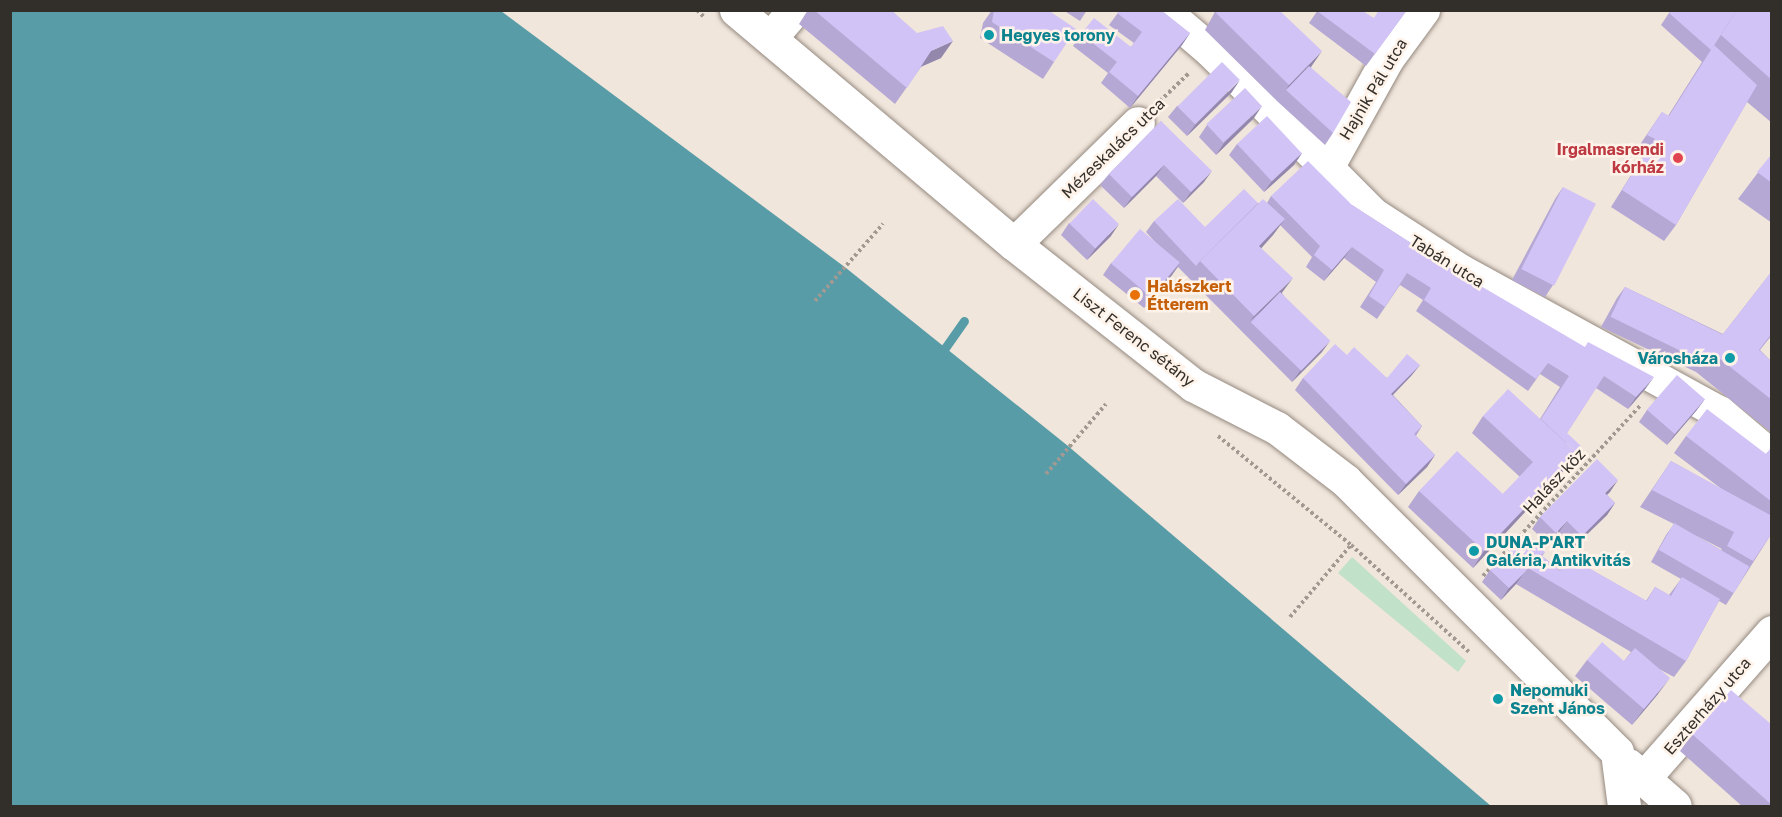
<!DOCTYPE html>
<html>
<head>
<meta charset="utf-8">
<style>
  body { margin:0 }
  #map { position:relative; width:1782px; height:817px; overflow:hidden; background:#f1e6db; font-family:"Golos Text",sans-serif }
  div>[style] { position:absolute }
  .green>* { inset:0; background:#c1e2c8 }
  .water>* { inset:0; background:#579ca7 }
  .stream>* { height:9px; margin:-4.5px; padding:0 4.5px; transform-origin:4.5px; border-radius:4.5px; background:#579ca7 }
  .path>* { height:4px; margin-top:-2px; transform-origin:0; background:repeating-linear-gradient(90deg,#a29a92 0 3px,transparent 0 6px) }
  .roads { filter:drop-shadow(0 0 2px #948980) drop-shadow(0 0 2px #948980) }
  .street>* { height:33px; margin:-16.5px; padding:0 16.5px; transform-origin:16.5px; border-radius:16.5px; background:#fff }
  .secondary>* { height:33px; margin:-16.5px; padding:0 16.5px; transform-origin:16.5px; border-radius:16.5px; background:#fff }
  .wall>* { inset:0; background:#b5a8d4 }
  .shaded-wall>* { inset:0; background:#9388ac }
  .building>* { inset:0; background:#d2c3f6; transform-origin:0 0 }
  .dots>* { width:16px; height:16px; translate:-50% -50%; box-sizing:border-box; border:3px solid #fff3e9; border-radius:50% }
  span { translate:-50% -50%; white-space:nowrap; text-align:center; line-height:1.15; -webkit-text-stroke:5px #fff3e9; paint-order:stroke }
  .culture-label { font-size:16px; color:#0d838f; font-weight:700 }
  .left { translate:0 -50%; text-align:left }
  .right { translate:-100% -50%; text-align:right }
  .street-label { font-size:16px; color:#322e2a }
  .health-label { font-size:16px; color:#be3a42; font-weight:700 }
  .food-label { font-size:16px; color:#c56008; font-weight:700 }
  .frame { position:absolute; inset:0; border:12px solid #322e2a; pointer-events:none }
</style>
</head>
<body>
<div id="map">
  <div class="green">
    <div style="clip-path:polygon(1352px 557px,1466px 661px,1458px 672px,1338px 573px)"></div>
  </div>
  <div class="water">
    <div style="clip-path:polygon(10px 11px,501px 11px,846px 268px,1068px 446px,1491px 806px,11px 806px)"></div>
  </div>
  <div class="stream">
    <div style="left:945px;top:348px;width:33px;rotate:-55deg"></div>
  </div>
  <div class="path">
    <div style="left:697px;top:10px;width:11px;rotate:45deg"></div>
    <div style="left:1160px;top:101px;width:40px;rotate:-44deg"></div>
    <div style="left:815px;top:301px;width:103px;rotate:-48.6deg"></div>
    <div style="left:1218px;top:436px;width:172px;rotate:39.3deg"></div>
    <div style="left:1351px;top:545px;width:159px;rotate:42.2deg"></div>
    <div style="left:1046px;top:474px;width:92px;rotate:-49.4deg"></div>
    <div style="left:1483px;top:576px;width:233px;rotate:-47.3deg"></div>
    <div style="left:1290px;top:617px;width:94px;rotate:-49.7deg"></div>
  </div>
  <div class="roads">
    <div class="street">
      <div style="left:1163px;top:10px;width:63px;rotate:40.5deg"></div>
      <div style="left:1211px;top:51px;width:230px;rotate:45.2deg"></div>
      <div style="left:1373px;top:214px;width:105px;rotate:32.9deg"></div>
      <div style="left:1461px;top:271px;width:294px;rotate:28.7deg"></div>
      <div style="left:1719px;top:412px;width:70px;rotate:40.3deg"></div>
      <div style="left:770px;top:38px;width:37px;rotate:-49deg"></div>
      <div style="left:1325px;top:171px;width:128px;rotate:-61deg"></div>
      <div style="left:1387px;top:59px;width:61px;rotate:-53.7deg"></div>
      <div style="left:1014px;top:244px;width:173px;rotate:-44.3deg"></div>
      <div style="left:1617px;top:752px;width:54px;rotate:82.6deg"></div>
      <div style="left:1628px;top:765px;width:62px;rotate:41.1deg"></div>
      <div style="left:1642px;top:780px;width:197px;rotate:-48.7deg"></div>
    </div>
    <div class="secondary">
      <div style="left:736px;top:10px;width:363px;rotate:40.1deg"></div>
      <div style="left:1014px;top:244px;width:228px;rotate:38.2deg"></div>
      <div style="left:1193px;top:385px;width:94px;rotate:27.1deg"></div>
      <div style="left:1277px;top:428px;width:87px;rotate:37.5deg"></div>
      <div style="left:1346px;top:481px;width:383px;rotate:45deg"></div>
    </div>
  </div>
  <div class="wall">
    <div style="clip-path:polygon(808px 10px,891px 10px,941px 58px,921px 67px,895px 104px,799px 24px)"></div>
    <div style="clip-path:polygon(992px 10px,1048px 10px,1054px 62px,1043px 79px,980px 38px,983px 23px)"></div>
    <div style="clip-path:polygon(1063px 10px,1087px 10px,1080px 21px)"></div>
    <div style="clip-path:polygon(1120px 10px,1190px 33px,1182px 45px,1130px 108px,1101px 83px,1108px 73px,1073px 46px,1081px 34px,1131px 47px,1134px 43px,1109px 25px)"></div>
    <div style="clip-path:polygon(1216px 10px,1279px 10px,1311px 67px,1333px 133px,1325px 145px,1277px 101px,1205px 30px)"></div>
    <div style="clip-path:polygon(1318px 10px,1374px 18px,1407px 10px,1366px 66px,1309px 23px)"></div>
    <div style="clip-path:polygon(1671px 10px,1772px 10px,1772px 123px,1747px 102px,1676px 225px,1664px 241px,1611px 207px,1643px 156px,1635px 152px,1662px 112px,1668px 116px,1702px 62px,1661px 25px)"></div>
    <div style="clip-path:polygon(1232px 92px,1187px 136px,1168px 117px,1177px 106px)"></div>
    <div style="clip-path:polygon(1254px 118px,1216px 155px,1199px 137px,1207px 125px)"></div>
    <div style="clip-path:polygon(1161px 121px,1204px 182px,1183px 203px,1156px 176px,1124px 208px,1100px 185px,1109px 174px)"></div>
    <div style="clip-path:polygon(1237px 144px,1302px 153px,1294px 165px,1264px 192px,1229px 155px)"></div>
    <div style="clip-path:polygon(1772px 154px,1772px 223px,1738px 199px)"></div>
    <div style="clip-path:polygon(1563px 187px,1553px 285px,1545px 297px,1512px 280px,1555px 199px)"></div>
    <div style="clip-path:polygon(1271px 196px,1352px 205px,1445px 265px,1646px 388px,1628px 409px,1596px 388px,1567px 433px,1565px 469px,1473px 568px,1408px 507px,1419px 491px,1503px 494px,1520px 477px,1472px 433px,1483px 416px,1540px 419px,1560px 387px,1540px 374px,1528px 391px,1416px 311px,1423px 300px,1400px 285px,1377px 319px,1360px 307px,1376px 282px,1344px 258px,1324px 281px,1306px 267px,1312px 257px,1280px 225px,1273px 235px,1261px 248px,1282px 293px,1322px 352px,1292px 382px,1178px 267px,1172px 275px,1144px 308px,1103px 275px,1111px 263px,1156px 243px,1146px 232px,1154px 221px,1205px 227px,1258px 203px,1267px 203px)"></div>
    <div style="clip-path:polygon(1069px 223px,1111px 236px,1087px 260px,1061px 235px)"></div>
    <div style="clip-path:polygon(1772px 271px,1772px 335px,1760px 350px,1772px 362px,1772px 433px,1696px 372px,1601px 327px,1617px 298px,1625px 287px,1723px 334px)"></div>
    <div style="clip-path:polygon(1347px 355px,1387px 378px,1420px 365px,1411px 376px,1393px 395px,1422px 426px,1416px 436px,1435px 455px,1427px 467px,1398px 495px,1295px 390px,1303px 378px)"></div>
    <div style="clip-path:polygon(1705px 399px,1696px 411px,1667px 445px,1639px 422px,1647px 410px)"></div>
    <div style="clip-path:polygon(evenodd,1686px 436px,1766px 454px,1772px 447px,1772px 533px,1726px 605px,1719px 601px,1686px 661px,1674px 677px,1659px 669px,1658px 694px,1632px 725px,1575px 676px,1587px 660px,1624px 661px,1631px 652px,1516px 584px,1501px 600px,1482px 582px,1490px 570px,1545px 552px,1542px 556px,1560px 570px,1569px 557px,1646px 601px,1655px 587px,1669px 595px,1681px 579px,1651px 562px,1666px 535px,1674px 524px,1640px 507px,1671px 461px,1723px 490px,1674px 453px,1686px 436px,1695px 535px,1722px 549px,1721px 550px,1695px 535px)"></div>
    <div style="clip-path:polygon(1610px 492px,1607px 495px,1615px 503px,1607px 515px,1574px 547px,1559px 532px,1548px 544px,1532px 529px,1540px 517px)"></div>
    <div style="clip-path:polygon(1772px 725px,1772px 807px,1743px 807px,1680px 751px,1692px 734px)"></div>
  </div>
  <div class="shaded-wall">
    <div style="clip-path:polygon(1190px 33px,1182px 45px,1130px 108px,1138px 96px)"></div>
    <div style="clip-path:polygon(953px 41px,941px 58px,920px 67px,931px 51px)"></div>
    <div style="clip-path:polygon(1322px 51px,1311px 67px,1286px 90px,1289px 85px)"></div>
    <div style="clip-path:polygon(1240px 80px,1232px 92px,1187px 136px,1195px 125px)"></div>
    <div style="clip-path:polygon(1262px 106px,1254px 118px,1216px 155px,1224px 143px)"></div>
    <div style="clip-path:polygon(1302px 153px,1294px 165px,1264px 192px,1272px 181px)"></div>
    <div style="clip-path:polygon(1164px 165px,1156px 176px,1124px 208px,1132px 197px)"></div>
    <div style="clip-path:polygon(1212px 171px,1204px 182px,1183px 203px,1191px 192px)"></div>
    <div style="clip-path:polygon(1285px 219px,1273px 235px,1248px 263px,1259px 246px)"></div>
    <div style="clip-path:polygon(1119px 224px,1111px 236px,1087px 260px,1095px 249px)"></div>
    <div style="clip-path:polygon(1352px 247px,1344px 258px,1324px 281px,1332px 270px)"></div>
    <div style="clip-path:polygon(1180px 263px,1172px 275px,1144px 308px,1152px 297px)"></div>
    <div style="clip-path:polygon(1293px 278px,1281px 294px,1250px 321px,1254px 316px)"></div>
    <div style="clip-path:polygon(1330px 341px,1322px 352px,1292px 382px,1300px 371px)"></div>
    <div style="clip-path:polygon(1420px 365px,1411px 376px,1383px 405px,1391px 394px)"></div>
    <div style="clip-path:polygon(1654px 377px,1646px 388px,1628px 409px,1636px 397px)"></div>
    <div style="clip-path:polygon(1705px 399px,1696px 411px,1667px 445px,1675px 434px)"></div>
    <div style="clip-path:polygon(1577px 453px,1565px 469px,1473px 568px,1484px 551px)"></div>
    <div style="clip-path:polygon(1435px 455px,1427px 467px,1398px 495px,1406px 484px)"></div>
    <div style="clip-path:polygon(1618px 480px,1610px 492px,1597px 504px,1605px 493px)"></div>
    <div style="clip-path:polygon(1615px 503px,1607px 515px,1574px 547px,1582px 536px)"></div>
    <div style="clip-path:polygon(1567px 521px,1559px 532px,1548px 544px,1556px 533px)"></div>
    <div style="clip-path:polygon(1524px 573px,1516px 584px,1501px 600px,1509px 588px)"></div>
    <div style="clip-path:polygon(1670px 678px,1658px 694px,1632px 725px,1644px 709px)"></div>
  </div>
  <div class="building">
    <div style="clip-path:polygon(814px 10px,891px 10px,917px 33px,943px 26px,953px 41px,931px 51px,907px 88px)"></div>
    <div style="clip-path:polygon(994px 10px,1048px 10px,1076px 29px,1054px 62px,992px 22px)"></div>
    <div style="clip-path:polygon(1120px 10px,1161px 10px,1190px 33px,1138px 96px,1109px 72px,1117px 62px,1081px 34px,1094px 18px,1131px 47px,1142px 32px,1117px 13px)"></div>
    <div style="clip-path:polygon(1218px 10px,1279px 10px,1322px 51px,1289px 85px,1216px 13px)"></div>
    <div style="clip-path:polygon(1318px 10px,1361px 10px,1374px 18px,1379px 10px,1407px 10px,1375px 54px,1317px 11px)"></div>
    <div style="clip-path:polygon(1671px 10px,1737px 10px,1711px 50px,1669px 13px)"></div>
    <div style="clip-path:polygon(1737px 10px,1772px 10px,1772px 80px,1721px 35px)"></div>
    <div style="clip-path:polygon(1714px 45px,1757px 85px,1676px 225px,1622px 190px,1655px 139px,1647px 135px,1662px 112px,1669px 116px)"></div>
    <div style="left:1222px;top:62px;width:25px;height:63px;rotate:45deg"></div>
    <div style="clip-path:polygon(1309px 66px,1351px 102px,1333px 133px,1286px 90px)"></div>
    <div style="left:1245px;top:88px;width:25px;height:53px;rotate:47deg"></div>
    <div style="left:1267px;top:116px;width:51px;height:41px;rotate:47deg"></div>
    <div style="clip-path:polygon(1161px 121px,1212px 171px,1191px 192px,1164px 165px,1132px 197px,1109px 174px)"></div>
    <div style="clip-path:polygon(1772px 154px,1772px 183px,1757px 172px)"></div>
    <div style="clip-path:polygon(1308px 161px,1352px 205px,1445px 265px,1585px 347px,1588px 342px,1654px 377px,1636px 397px,1604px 376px,1567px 433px,1581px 446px,1577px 453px,1541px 419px,1569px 376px,1548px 363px,1536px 379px,1424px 300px,1431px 288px,1407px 273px,1385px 307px,1369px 296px,1384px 270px,1352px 247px,1332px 270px,1314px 255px,1320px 246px,1271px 196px)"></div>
    <div style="left:1563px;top:187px;width:37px;height:92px;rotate:27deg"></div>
    <div style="clip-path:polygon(1244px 189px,1258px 203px,1200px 261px,1196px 266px,1154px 221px,1178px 199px,1205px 227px)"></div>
    <div style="left:1093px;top:199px;width:36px;height:34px;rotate:44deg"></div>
    <div style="clip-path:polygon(1263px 199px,1285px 219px,1259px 246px,1293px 278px,1254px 316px,1200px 261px)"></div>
    <div style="left:1140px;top:229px;width:52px;height:45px;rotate:40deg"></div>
    <div style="clip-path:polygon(1772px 271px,1772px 333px,1759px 350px,1772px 362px,1772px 400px,1710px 351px)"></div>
    <div style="left:1625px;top:287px;width:109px;height:33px;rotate:26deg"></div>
    <div style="left:1280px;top:292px;width:70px;height:42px;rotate:44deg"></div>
    <div style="clip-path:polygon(1335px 344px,1347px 355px,1354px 347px,1387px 378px,1407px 354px,1420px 365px,1391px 394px,1422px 426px,1414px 434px,1435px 455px,1406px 484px,1303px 378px)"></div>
    <div style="left:1677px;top:375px;width:37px;height:46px;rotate:41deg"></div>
    <div style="clip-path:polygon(1508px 389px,1577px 453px,1484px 551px,1419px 491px,1457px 451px,1503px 494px,1533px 462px,1483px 416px)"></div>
    <div style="clip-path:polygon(1707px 409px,1766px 454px,1772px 447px,1772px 502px,1686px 436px)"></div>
    <div style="clip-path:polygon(1597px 459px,1618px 480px,1605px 493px,1615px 503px,1582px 536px,1567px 521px,1556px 533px,1540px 517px)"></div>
    <div style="clip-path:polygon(1671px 461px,1772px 516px,1772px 533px,1753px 561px,1727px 546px,1734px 532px,1652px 490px)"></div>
    <div style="left:1674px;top:523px;width:87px;height:31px;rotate:30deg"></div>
    <div style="clip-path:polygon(1527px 534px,1545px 552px,1541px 555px,1528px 568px,1524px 573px,1509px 588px,1490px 570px)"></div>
    <div style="clip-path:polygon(1541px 555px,1560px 571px,1569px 557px,1647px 601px,1655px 587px,1671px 596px,1682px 577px,1720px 599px,1686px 661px,1528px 568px)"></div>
    <div style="clip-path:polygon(1602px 642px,1624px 661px,1635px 648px,1670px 678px,1644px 709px,1587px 660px)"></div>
    <div style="clip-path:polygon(1731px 690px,1772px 725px,1772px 805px,1692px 734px)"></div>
  </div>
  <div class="dots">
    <div style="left:989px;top:35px;background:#0f9aa8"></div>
    <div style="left:1678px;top:158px;background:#e0444e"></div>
    <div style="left:1135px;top:295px;background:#e8710a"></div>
    <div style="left:1730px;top:358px;background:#0f9aa8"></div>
    <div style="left:1474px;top:551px;background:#0f9aa8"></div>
    <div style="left:1498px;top:699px;background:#0f9aa8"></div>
  </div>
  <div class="culture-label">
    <span class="left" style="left:1001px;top:35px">Hegyes torony</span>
    <span class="right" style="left:1718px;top:358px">Városháza</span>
    <span class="left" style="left:1486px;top:551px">DUNA-P'ART<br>Galéria, Antikvitás</span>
    <span class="left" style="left:1510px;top:699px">Nepomuki<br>Szent János</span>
  </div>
  <div class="street-label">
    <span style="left:1373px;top:89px;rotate:-59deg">Hajnik Pál utca</span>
    <span style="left:1113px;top:148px;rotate:-44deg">Mézeskalács utca</span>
    <span style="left:1447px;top:261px;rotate:32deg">Tabán utca</span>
    <span style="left:1134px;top:337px;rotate:38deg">Liszt Ferenc sétány</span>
    <span style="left:1554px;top:481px;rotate:-47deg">Halász köz</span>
    <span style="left:1707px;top:706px;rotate:-49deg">Eszterházy utca</span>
  </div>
  <div class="health-label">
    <span class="right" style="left:1664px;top:158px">Irgalmasrendi<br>kórház</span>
  </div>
  <div class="food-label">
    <span class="left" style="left:1147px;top:295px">Halászkert<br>Étterem</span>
  </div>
  <div class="frame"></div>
</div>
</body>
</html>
